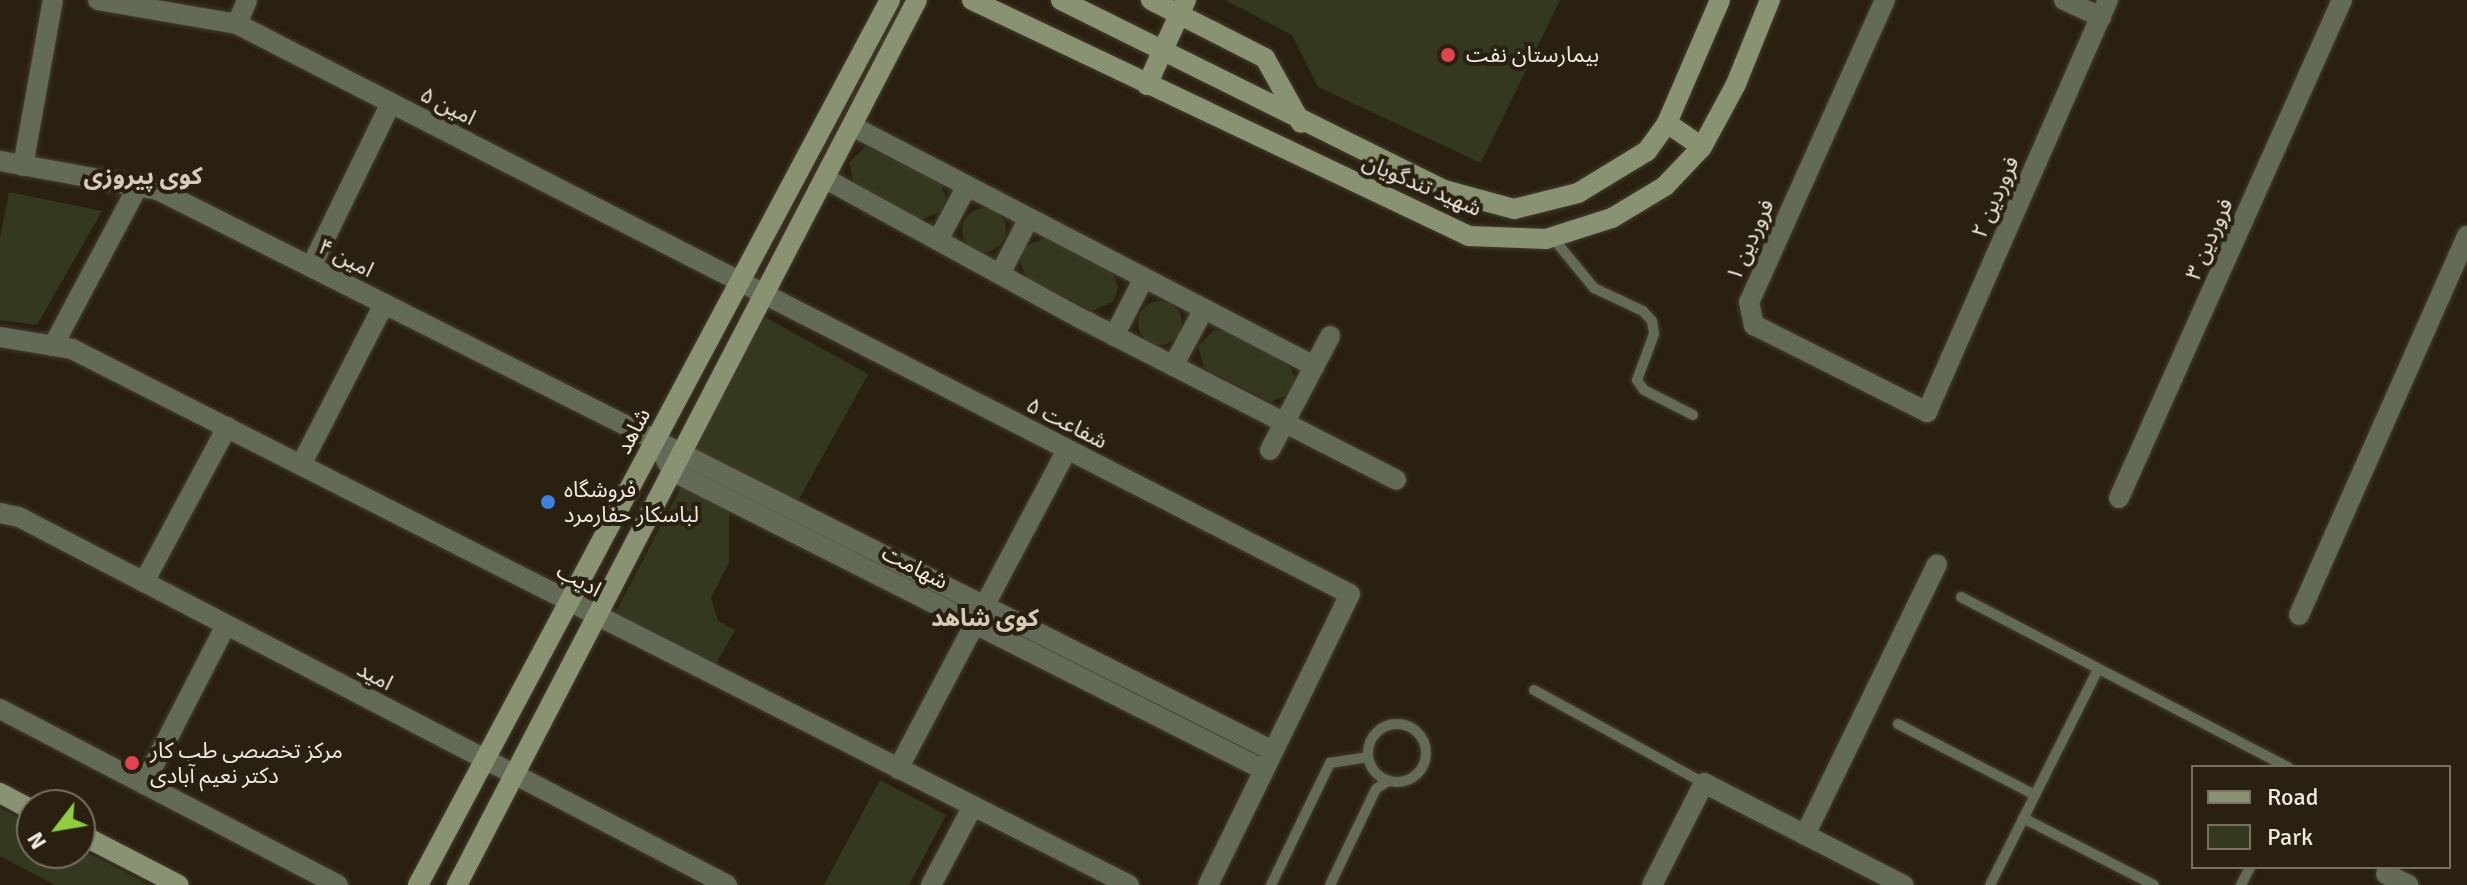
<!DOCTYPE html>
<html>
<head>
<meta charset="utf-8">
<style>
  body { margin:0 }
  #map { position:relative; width:2467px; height:885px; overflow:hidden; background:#292010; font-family:Signika,"Noto Sans Arabic",sans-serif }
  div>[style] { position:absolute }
  .green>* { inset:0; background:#33381e; transform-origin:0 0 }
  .round { border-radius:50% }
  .roads { filter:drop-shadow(0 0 2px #453c2d) drop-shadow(0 0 2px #453c2d) }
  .lane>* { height:10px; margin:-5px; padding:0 5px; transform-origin:5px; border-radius:5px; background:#636a56 }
  .lane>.ring { margin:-5px; padding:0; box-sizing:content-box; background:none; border:10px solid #636a56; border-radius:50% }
  .street>* { height:20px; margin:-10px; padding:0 10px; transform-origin:10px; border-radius:10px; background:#636a56 }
  .secondary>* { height:20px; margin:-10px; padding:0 10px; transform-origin:10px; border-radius:10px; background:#899373 }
  .dots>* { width:22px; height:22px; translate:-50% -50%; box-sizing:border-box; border:4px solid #292010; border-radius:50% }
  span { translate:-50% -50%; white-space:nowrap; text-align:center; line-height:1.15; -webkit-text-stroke:8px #292010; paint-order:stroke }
  .poi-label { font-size:22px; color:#efe9df }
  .left { translate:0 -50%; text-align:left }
  .street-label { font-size:22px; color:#efe9df }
  .neighbourhood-label { font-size:24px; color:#d7cbb7; font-weight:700 }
  .legend { position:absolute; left:2191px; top:765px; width:260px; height:104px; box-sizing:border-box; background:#292010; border:2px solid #787063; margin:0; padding:10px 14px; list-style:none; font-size:24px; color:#efe9df }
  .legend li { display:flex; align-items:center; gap:16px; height:40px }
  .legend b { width:40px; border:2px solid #787063 }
  .north { position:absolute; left:16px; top:789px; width:80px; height:80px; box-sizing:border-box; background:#292010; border:2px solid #787063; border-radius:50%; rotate:239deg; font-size:22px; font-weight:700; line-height:32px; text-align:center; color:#efe9df }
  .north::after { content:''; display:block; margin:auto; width:28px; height:36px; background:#91cd40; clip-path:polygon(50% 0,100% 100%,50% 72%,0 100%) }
</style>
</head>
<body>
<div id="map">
  <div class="green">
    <div style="clip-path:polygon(1225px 0,1560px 0,1481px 163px,1318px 87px,1292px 35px)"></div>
    <div style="clip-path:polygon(866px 146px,940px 183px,946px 197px,941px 212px,920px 220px,854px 184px,849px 162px)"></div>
    <div style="clip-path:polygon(9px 192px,102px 211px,37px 325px,0 320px,0 238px)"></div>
    <div class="round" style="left:962px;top:208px;width:44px;height:44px"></div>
    <div style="clip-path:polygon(1045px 238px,1112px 272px,1118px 287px,1114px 301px,1093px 311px,1026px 277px,1020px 262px,1024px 247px)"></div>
    <div class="round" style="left:1138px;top:301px;width:44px;height:44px"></div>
    <div style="left:765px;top:317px;width:118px;height:153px;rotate:29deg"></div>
    <div style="clip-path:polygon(1214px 330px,1229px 332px,1289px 364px,1295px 378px,1291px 393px,1271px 402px,1204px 368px,1198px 346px)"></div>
    <div style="clip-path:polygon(684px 481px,729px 504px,729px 562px,711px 598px,718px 621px,735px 630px,712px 671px,611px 621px)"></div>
    <div style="clip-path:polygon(880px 780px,946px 815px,909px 885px,824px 885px)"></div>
    <div style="clip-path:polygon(0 808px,32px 825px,32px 853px,80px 849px,149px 885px,55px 885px,0 856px)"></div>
  </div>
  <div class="roads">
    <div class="lane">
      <div style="left:1552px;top:237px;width:66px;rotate:50.5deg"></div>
      <div style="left:1594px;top:288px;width:54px;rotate:25.1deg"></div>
      <div style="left:1643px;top:311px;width:13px;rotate:48deg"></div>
      <div style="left:1652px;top:321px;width:13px;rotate:81deg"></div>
      <div style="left:1654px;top:334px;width:49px;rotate:110.3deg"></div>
      <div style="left:1637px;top:380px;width:12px;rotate:55deg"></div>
      <div style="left:1644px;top:390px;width:55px;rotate:27deg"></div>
      <div style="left:1961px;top:597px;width:369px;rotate:27.5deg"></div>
      <div style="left:1534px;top:690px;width:194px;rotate:28.7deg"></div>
      <div style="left:1898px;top:724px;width:154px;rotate:27.4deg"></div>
      <div class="ring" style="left:1368px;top:724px;width:48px;height:48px"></div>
      <div style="left:2023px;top:818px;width:147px;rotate:27.1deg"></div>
      <div style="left:1271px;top:885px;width:136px;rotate:-64.2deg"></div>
      <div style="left:1330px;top:763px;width:37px;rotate:-9deg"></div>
      <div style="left:1330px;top:885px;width:106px;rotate:-64.4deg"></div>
      <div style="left:1376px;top:789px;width:14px;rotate:-34deg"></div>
      <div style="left:1990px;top:885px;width:241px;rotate:-63.4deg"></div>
      <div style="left:2241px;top:885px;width:20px;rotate:-63deg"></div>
    </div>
    <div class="street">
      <div style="left:98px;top:0;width:141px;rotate:9.8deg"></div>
      <div style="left:237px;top:24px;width:1250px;rotate:27.12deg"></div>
      <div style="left:1350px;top:594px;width:324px;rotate:116deg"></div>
      <div style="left:1885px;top:0;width:331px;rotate:114.2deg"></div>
      <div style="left:1749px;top:302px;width:24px;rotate:78deg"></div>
      <div style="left:1754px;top:325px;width:194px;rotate:26.7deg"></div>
      <div style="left:1927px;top:412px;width:450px;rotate:-66.3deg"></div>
      <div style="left:2064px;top:0;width:41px;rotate:24.7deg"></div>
      <div style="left:237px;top:24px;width:26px;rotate:-67deg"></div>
      <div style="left:852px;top:126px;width:521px;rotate:27.45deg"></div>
      <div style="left:0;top:161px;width:161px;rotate:10.4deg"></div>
      <div style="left:158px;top:190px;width:1248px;rotate:26.71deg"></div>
      <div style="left:23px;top:166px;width:169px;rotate:-79.8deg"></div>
      <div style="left:824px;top:178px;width:292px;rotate:28.7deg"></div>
      <div style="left:1080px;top:318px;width:355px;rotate:27.1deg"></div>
      <div style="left:938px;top:240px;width:61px;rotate:-61.8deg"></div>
      <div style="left:311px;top:267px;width:182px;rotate:-64deg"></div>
      <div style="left:1000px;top:274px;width:63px;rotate:-62.6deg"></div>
      <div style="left:1114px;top:336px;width:65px;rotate:-62.7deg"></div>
      <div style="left:0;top:337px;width:73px;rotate:9.5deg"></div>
      <div style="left:72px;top:349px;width:1185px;rotate:26.89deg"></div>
      <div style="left:53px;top:346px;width:181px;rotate:-62deg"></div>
      <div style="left:1173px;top:366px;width:65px;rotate:-61.5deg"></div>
      <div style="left:655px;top:440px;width:35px;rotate:61deg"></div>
      <div style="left:672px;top:471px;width:663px;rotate:26.8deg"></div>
      <div style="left:1270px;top:450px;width:129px;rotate:-62.2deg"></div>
      <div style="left:301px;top:465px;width:181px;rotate:-62.7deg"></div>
      <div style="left:2119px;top:498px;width:546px;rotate:-65.88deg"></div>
      <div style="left:0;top:513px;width:19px;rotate:12deg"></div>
      <div style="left:19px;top:517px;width:798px;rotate:27.46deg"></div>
      <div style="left:144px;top:582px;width:176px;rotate:-61.8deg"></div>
      <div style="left:2299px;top:615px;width:415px;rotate:-66.1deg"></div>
      <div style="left:0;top:709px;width:381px;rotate:27.5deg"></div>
      <div style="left:898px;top:769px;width:361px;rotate:-62.1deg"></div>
      <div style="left:144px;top:784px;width:179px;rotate:-62.7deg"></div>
      <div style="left:1805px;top:835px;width:301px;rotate:-64deg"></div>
      <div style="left:2386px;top:874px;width:25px;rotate:26deg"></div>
      <div style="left:931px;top:885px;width:89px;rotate:-62deg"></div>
      <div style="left:1652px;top:885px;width:114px;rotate:-63deg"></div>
      <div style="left:1704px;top:783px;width:224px;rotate:27.1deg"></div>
    </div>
    <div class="secondary">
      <div style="left:972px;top:0;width:550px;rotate:25.4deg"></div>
      <div style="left:1469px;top:236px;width:77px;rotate:2.2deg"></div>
      <div style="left:1546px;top:239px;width:69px;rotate:-17.7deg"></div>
      <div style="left:1612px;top:218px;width:62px;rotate:-31.1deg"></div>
      <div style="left:1665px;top:186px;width:54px;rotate:-46.5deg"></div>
      <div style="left:1702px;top:147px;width:72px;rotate:-61.6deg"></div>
      <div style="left:1736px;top:84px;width:91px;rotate:-68deg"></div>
      <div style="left:1061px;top:0;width:428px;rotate:26.4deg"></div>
      <div style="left:1444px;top:190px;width:73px;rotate:15.2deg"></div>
      <div style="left:1514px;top:209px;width:66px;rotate:-14deg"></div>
      <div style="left:1578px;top:193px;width:81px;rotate:-31.3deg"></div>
      <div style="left:1647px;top:151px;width:34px;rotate:-54deg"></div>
      <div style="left:1667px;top:123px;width:134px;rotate:-66.7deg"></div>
      <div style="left:1151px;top:0;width:128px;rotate:27deg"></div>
      <div style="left:1265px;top:58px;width:74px;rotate:61deg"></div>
      <div style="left:1147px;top:85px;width:94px;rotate:-65.4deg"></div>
      <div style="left:1667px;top:123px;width:42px;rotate:34.4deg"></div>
      <div style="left:0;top:793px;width:36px;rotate:28deg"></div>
      <div style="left:80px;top:834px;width:111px;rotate:27.3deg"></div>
      <div style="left:418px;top:885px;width:1003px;rotate:-61.93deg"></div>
      <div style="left:457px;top:885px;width:997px;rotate:-62.54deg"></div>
    </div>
  </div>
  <div class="dots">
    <div style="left:1448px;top:55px;background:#e0444e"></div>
    <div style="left:548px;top:502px;background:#3f7fe0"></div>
    <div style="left:132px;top:763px;background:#e0444e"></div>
  </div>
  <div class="poi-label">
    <span class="left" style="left:1466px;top:55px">بیمارستان نفت</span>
    <span class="left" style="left:564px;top:502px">فروشگاه<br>لباسکار حفارمرد</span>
    <span class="left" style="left:150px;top:763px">مرکز تخصصی طب کار<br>دکتر نعیم آبادی</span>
  </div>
  <div class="street-label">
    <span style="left:448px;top:106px;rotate:27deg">امین ۵</span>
    <span style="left:1422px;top:185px;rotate:23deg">شهید تندگویان</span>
    <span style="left:1995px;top:197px;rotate:-66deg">فروردین ۲</span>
    <span style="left:2209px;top:239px;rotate:-66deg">فروردین ۳</span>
    <span style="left:1750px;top:240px;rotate:-66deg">فروردین ۱</span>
    <span style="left:346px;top:258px;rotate:27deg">امین ۴</span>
    <span style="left:1067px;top:423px;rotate:27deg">شفاعت ۵</span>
    <span style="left:633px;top:431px;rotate:-62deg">شاهد</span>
    <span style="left:915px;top:567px;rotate:27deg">شهامت</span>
    <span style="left:579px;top:580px;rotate:28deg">ادیب</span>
    <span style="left:375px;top:676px;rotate:28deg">امید</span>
  </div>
  <div class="neighbourhood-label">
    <span style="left:143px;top:177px">کوی پیروزی</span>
    <span style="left:985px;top:619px">کوی شاهد</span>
  </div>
  <ul class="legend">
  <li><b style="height:10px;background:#899373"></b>Road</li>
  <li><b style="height:22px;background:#33381e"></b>Park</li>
  </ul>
  <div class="north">N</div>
</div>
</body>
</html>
